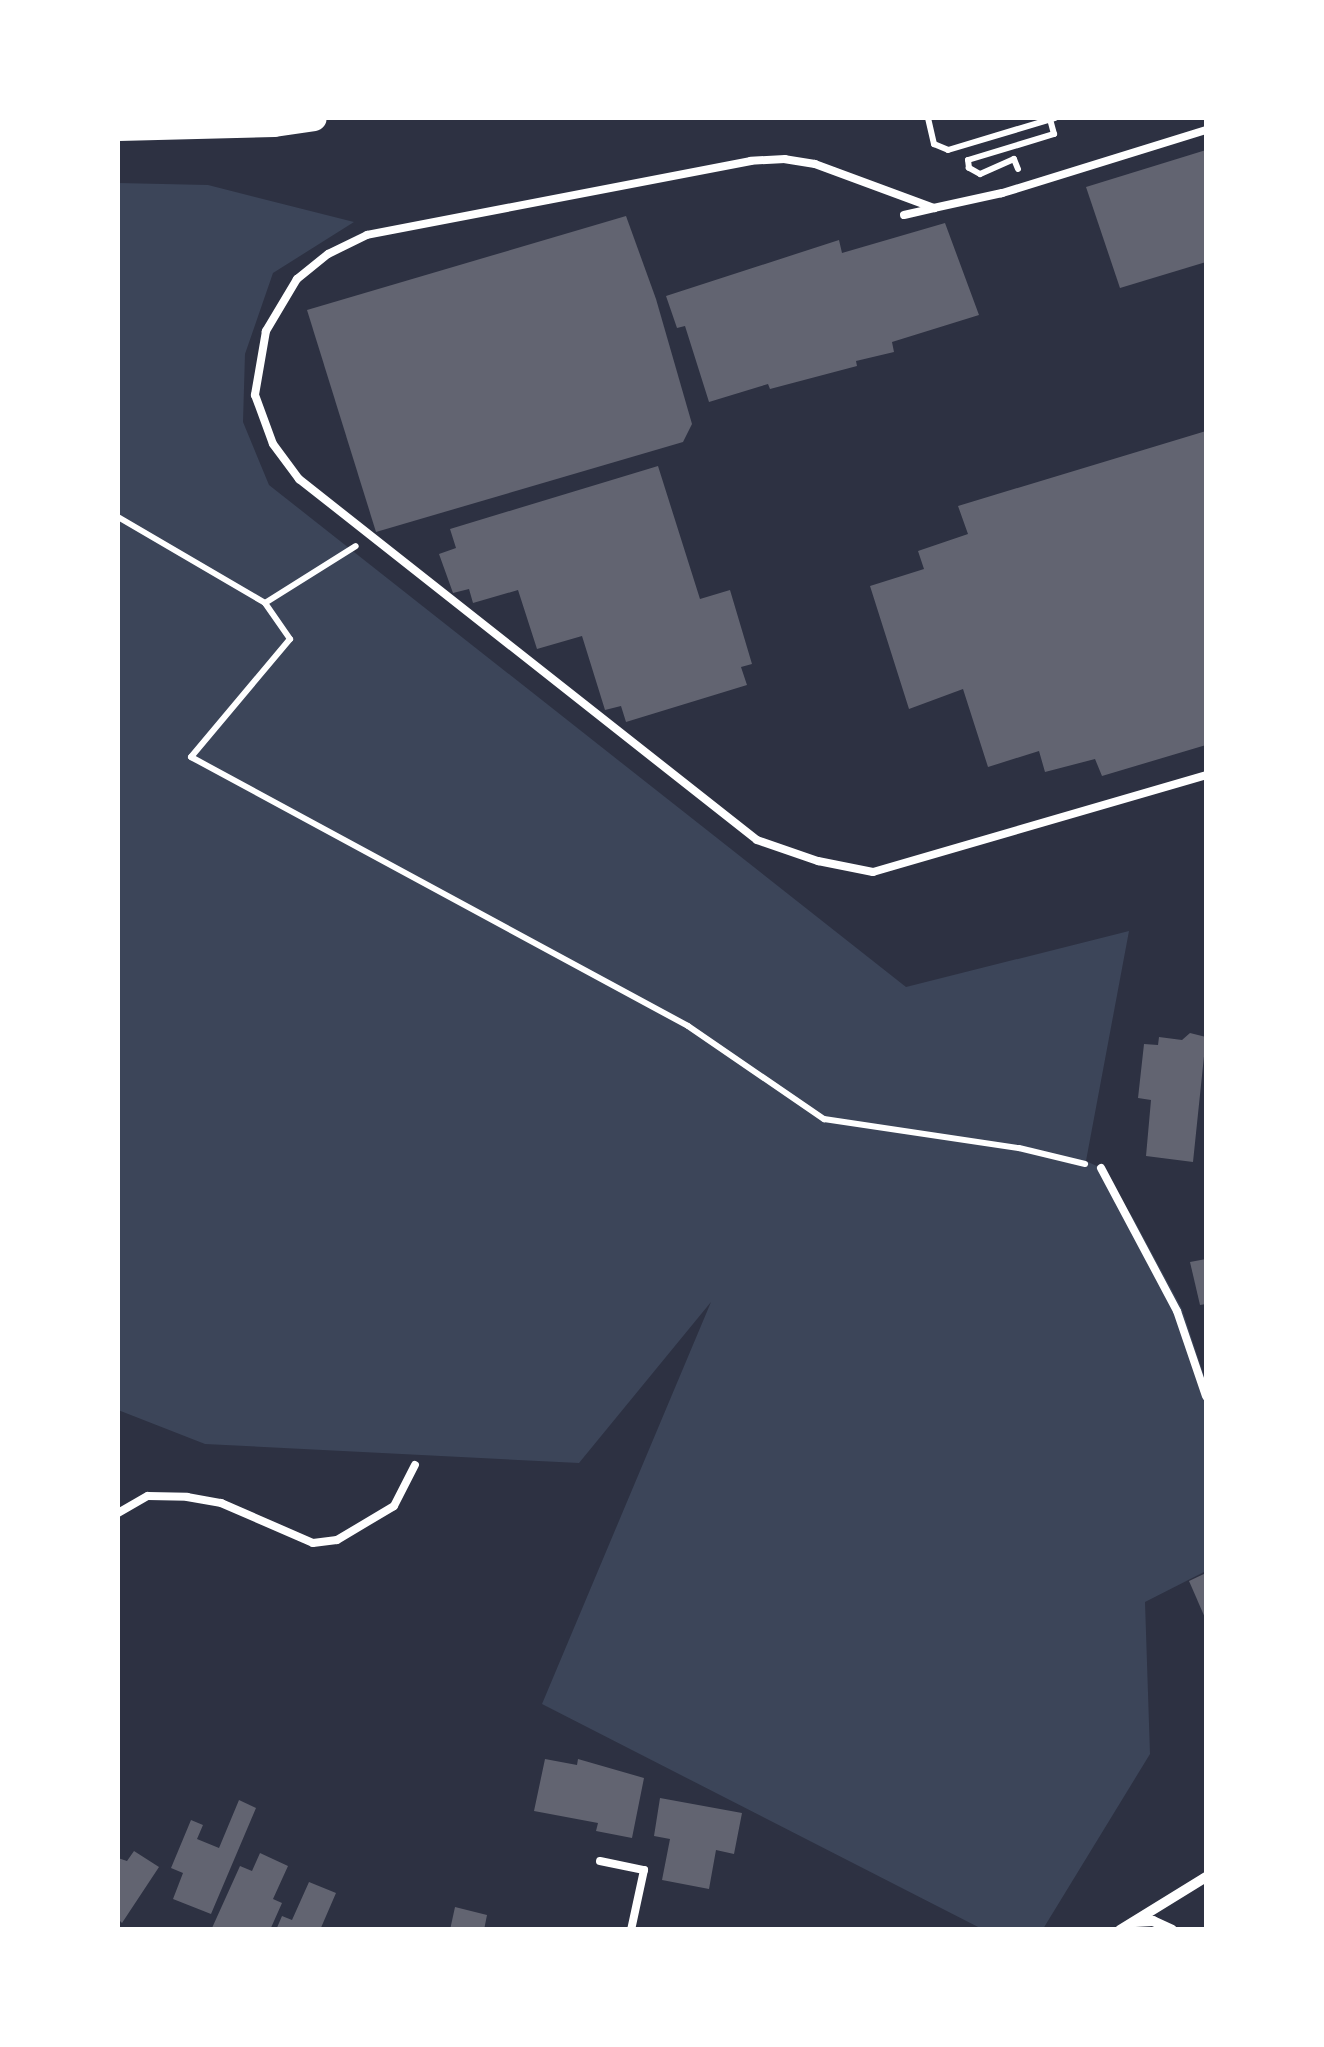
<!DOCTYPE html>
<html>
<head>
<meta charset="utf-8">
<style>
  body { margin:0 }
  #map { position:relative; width:1324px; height:2047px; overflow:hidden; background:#2d3142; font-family:"Work Sans",sans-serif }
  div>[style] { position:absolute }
  .green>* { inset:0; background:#3c4559 }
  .building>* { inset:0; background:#626471 }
  .path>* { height:6px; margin:-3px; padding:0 3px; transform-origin:3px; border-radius:3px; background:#fff }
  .service>* { height:8px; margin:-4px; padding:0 4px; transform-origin:4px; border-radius:4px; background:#fff }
  .minor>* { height:10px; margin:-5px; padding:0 5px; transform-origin:5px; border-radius:5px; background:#fff }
  .trunk>* { height:25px; margin:-12.5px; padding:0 12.5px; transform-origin:12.5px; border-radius:12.5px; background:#fff }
  span { translate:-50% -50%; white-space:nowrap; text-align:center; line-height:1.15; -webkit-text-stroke:10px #fff; paint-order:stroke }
  .frame { position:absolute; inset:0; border:120px solid #fff; pointer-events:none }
</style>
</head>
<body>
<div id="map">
  <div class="green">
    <div style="clip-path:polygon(118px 183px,208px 185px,354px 222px,273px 273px,245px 354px,243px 422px,269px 485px,906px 987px,1129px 931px,1086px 1161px,1101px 1168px,1133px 1218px,1182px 1309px,1206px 1382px,1206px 1571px,1145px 1602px,1150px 1754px,1043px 1929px,982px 1929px,542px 1704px,711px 1302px,579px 1463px,205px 1444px,118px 1410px)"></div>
  </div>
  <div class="building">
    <div style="clip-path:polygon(1206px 150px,1206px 262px,1120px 288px,1086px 187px)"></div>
    <div style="clip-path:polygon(626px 216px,656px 299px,692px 424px,683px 442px,376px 532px,307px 310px)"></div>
    <div style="clip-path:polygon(945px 223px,979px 315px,892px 342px,894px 352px,856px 361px,857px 366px,770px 389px,768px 384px,709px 402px,685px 326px,677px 328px,666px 296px,839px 240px,842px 253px)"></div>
    <div style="clip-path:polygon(1206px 431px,1206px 745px,1102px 776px,1095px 759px,1045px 772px,1039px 751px,988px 767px,963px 689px,909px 709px,870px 586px,924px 569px,918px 551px,968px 534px,958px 506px)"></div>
    <div style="clip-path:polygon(658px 466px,700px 599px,730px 590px,752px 664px,741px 667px,747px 685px,626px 722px,621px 706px,605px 710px,582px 636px,537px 649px,518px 590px,473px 603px,469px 589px,453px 593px,439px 554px,456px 548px,450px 529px)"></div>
    <div style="clip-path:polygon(1190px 1033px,1206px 1037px,1193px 1162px,1146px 1156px,1151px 1100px,1138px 1098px,1144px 1044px,1158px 1045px,1159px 1037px,1182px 1040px)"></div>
    <div style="clip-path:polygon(1206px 1259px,1206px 1304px,1200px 1305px,1190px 1262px)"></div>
    <div style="clip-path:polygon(1206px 1573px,1206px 1620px,1189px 1581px)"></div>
    <div style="clip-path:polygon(545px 1759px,577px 1765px,578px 1759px,644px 1778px,632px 1838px,596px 1831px,598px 1823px,534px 1811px)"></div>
    <div style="clip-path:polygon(660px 1798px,742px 1813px,734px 1854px,716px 1850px,709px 1889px,662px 1880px,670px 1839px,654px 1836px)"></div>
    <div style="clip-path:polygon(239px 1800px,256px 1808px,211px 1914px,173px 1899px,183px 1873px,171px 1868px,191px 1820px,203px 1825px,197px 1839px,219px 1848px)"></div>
    <div style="clip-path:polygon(134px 1851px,159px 1867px,122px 1923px,118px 1919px,118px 1858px,127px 1861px)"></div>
    <div style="clip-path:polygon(260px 1853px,288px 1866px,273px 1899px,282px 1903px,270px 1930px,212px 1928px,240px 1866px,252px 1871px)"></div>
    <div style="clip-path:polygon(309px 1882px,336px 1893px,320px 1930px,276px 1930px,282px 1916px,292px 1920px)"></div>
    <div style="clip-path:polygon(455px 1907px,487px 1915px,484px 1930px,450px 1930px)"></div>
  </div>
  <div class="path">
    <div style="left:928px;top:118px;width:27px;rotate:77deg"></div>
    <div style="left:934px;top:144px;width:15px;rotate:23deg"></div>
    <div style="left:948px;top:150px;width:112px;rotate:-16.7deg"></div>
    <div style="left:1018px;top:169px;width:11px;rotate:-112deg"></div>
    <div style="left:1014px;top:159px;width:37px;rotate:156deg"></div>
    <div style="left:980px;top:174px;width:13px;rotate:-151deg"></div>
    <div style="left:969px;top:168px;width:8px;rotate:-97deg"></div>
    <div style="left:968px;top:160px;width:90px;rotate:-16.8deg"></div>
    <div style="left:1054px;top:134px;width:16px;rotate:-105deg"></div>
    <div style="left:118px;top:517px;width:170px;rotate:30.3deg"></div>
    <div style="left:265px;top:603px;width:107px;rotate:-32.1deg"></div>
    <div style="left:265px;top:603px;width:44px;rotate:55.2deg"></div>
    <div style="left:290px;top:639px;width:154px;rotate:130deg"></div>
    <div style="left:191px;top:757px;width:565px;rotate:28.42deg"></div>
    <div style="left:688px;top:1026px;width:165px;rotate:34.4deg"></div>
    <div style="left:824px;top:1119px;width:197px;rotate:8.5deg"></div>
    <div style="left:1019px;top:1148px;width:68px;rotate:13.6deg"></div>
  </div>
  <div class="service">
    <div style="left:1206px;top:130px;width:214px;rotate:162.8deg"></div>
    <div style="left:1002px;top:193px;width:70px;rotate:167.6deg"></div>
    <div style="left:934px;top:208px;width:127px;rotate:-159.7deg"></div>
    <div style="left:815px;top:164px;width:30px;rotate:-171deg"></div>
    <div style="left:785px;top:159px;width:34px;rotate:177deg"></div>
    <div style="left:751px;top:161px;width:391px;rotate:169.1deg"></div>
    <div style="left:367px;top:235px;width:43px;rotate:154deg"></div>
    <div style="left:328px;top:254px;width:40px;rotate:141deg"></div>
    <div style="left:297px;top:279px;width:61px;rotate:120.8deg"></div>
    <div style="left:266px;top:331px;width:65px;rotate:99.8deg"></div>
    <div style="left:255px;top:395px;width:52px;rotate:69.8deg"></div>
    <div style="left:273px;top:444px;width:44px;rotate:53.4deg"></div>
    <div style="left:299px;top:479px;width:583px;rotate:38.25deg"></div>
    <div style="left:757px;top:840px;width:65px;rotate:19deg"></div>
    <div style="left:818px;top:861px;width:56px;rotate:11.3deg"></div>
    <div style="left:873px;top:872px;width:347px;rotate:-16.2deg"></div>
    <div style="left:904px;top:215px;width:31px;rotate:-13deg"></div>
    <div style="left:1101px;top:1168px;width:162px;rotate:62deg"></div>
    <div style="left:1177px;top:1311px;width:90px;rotate:71.2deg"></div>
    <div style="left:118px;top:1513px;width:34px;rotate:-30deg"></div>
    <div style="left:148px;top:1496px;width:39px;rotate:1deg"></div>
    <div style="left:187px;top:1497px;width:35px;rotate:10deg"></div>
    <div style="left:221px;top:1503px;width:100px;rotate:23.5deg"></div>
    <div style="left:313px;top:1543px;width:24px;rotate:-7deg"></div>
    <div style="left:337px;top:1540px;width:66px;rotate:-30.8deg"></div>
    <div style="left:394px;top:1506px;width:46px;rotate:-62.9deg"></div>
    <div style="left:600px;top:1861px;width:45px;rotate:11.6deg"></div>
    <div style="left:644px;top:1870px;width:61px;rotate:102.2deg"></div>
  </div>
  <div class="minor">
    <div style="left:1135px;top:1922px;width:18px;rotate:-3deg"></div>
    <div style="left:1153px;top:1921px;width:21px;rotate:25deg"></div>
    <div style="left:1120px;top:1930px;width:101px;rotate:-31.6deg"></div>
  </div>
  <div class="trunk">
    <div style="left:118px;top:128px;width:156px;rotate:-1.5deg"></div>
    <div style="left:274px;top:124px;width:40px;rotate:-8.5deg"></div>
  </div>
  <div class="frame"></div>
</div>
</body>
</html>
